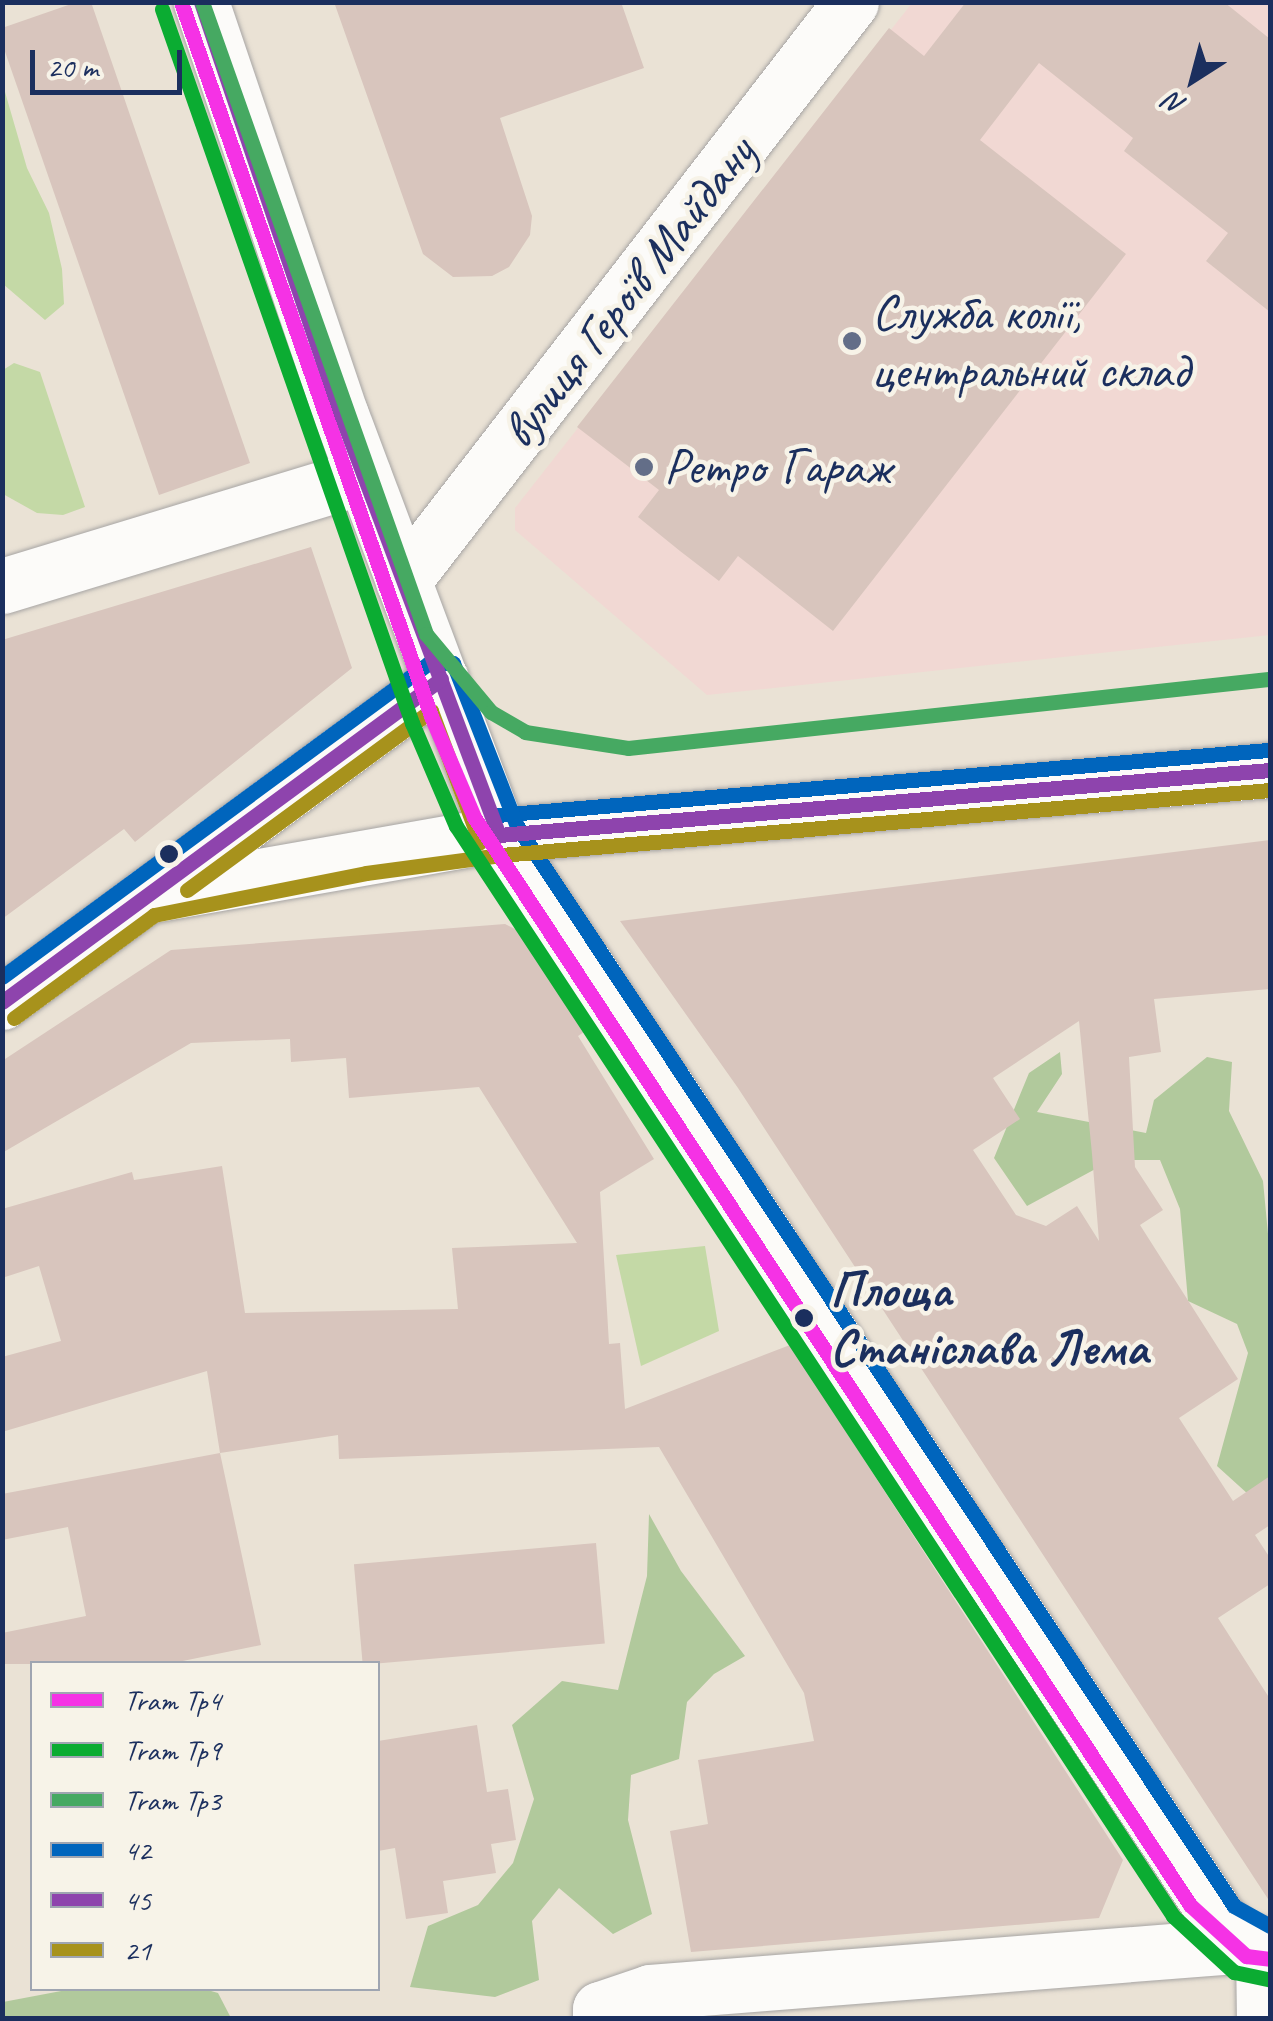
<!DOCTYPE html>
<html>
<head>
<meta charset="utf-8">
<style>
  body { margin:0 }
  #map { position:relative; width:1273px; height:2021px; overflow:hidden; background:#eae2d5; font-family:Caveat,sans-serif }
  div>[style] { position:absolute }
  .built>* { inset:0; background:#f1d8d3 }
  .green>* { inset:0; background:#c4d9a6 }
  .forest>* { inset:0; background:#b1c99c }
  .building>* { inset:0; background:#d8c5bd; transform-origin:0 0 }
  .roads { filter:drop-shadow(0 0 2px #a7a5a4) drop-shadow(0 0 2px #a7a5a4) }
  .minor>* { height:55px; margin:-27.5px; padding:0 27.5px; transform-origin:27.5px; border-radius:27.5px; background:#fcfbf9 }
  .major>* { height:55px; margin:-27.5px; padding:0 27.5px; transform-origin:27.5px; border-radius:27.5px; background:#fcfbf9 }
  .bus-1>* { height:15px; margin:-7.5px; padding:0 7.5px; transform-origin:7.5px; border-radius:7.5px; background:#0065bd }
  .bus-2>* { height:15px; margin:-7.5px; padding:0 7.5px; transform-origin:7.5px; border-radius:7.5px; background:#8e44ad }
  .bus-3>* { height:15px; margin:-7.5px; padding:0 7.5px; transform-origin:7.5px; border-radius:7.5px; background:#a7921c }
  .tram-1>* { height:15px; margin:-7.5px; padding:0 7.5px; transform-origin:7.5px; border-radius:7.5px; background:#f532e5 }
  .tram-2>* { height:15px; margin:-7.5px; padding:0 7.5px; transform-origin:7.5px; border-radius:7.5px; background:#0bac32 }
  .tram-3>* { height:15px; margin:-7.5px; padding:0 7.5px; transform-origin:7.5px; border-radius:7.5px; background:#46a962 }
  .dots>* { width:28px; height:28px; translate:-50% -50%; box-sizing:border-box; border:5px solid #f7f3e8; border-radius:50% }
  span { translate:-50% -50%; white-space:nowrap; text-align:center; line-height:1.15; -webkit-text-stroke:9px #f7f3e8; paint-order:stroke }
  .street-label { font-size:50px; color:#1b2f5e }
  .poi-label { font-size:50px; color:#1b2f5e }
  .left { translate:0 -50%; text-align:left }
  .stop-label { font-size:50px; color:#1b2f5e; font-weight:700 }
  .frame { position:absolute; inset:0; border:5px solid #1b2f5e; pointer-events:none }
  .legend { position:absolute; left:30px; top:1661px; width:350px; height:330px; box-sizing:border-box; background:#f7f3e8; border:2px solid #9fa5b1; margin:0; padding:12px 18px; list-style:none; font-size:30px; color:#1b2f5e }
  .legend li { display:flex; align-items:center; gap:20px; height:50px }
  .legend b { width:50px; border:2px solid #9fa5b1 }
  .north { position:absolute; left:1143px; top:30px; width:100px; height:100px; -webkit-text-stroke:8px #f7f3e8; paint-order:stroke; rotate:216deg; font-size:28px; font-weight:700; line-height:40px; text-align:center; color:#1b2f5e }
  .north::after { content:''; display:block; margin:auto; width:35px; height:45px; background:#1b2f5e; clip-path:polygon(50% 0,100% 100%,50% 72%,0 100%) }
  .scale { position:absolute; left:30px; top:50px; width:152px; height:45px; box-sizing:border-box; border:5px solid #1b2f5e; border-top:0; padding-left:12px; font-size:30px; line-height:35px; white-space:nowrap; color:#1b2f5e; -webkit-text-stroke:8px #f7f3e8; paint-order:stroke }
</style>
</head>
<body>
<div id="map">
  <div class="built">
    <div style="clip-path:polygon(912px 3px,1270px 3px,1270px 635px,707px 695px,515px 530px,515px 508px)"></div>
  </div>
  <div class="green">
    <div style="clip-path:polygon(3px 85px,27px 168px,49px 213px,62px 269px,64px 304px,45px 320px,3px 284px)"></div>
    <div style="clip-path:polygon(14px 363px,40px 372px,85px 507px,63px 515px,37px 513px,3px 494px,3px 370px)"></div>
    <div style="clip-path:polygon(705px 1246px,719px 1331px,641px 1366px,616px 1255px)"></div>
  </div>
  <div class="forest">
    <div style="clip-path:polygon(1060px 1052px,1062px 1074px,1037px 1112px,1146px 1133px,1154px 1100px,1207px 1057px,1232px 1062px,1229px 1111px,1263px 1181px,1270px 1255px,1270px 1514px,1217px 1466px,1248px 1353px,1237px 1324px,1188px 1301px,1180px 1209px,1160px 1160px,1112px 1160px,1027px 1206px,994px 1158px,1029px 1073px)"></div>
    <div style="clip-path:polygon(649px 1514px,681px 1571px,745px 1656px,714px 1674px,687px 1702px,679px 1759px,631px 1775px,628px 1820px,652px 1914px,613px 1934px,559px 1888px,532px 1921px,539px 1980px,495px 1997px,410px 1987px,428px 1926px,478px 1905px,513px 1863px,534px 1799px,512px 1725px,562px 1681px,618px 1690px,647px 1576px)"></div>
    <div style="clip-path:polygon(77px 1988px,204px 1989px,218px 1993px,231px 2018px,3px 2018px,3px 2002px)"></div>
  </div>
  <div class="building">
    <div style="clip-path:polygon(77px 2px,91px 2px,250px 463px,159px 495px,2px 43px,2px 28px)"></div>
    <div style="clip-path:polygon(334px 2px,621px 2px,644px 68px,500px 118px,532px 216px,530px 235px,509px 267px,492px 276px,453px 277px,423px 254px)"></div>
    <div style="clip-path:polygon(966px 2px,1224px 2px,1270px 39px,1270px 312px,1206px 261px,1228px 233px,1124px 151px,1133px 138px,1039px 63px,980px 140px,1126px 254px,833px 631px,738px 556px,719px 581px,680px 551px,638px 517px,659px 490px,577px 427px,889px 28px,924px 56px)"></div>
    <div style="clip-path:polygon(311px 547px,352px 668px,135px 842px,124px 829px,2px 919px,2px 640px)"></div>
    <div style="clip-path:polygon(evenodd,1270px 840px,1270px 989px,1154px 999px,1161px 1052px,1129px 1057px,1135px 1167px,1163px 1210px,1140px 1225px,1238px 1379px,1179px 1418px,1233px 1501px,1270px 1476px,1270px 1525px,1255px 1535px,1270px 1558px,1270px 1584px,1218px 1618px,1270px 1699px,1270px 1902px,738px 1088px,620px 921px,1270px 840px,1079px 1021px,1092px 1154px,1099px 1241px,1077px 1206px,1046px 1226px,1016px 1215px,973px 1150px,1020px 1119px,993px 1078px,1079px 1021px)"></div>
    <div style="clip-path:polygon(505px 924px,523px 933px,587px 1030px,578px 1036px,654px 1159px,600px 1192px,609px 1344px,620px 1343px,625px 1409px,790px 1345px,1123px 1860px,1099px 1918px,691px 1952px,670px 1831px,708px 1824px,698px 1760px,814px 1741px,804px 1693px,659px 1447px,339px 1459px,338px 1435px,220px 1453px,207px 1371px,2px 1432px,2px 1357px,61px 1341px,39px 1266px,2px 1278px,2px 1209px,132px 1172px,134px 1180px,222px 1166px,245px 1313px,458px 1309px,452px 1248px,577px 1243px,479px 1087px,349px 1098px,346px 1058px,291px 1062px,290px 1039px,191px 1043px,2px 1153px,2px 1061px,171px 950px)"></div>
    <div style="clip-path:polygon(220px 1453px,261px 1645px,168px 1664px,2px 1664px,2px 1633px,86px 1616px,68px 1527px,2px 1540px,2px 1494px)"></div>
    <div style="left:596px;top:1543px;width:101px;height:243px;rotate:85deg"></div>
    <div style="clip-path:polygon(477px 1725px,487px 1792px,508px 1789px,516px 1840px,491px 1844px,496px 1873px,443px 1881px,448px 1913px,406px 1919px,395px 1848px,378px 1851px,378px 1741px)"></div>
  </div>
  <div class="roads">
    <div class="minor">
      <div style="left:2px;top:586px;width:378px;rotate:-16.9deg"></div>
      <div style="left:600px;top:2018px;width:9px;rotate:-90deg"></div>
      <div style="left:600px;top:2009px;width:53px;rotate:-18.8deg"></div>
      <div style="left:650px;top:1992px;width:586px;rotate:-4.5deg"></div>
      <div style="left:1234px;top:1946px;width:29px;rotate:4deg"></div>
      <div style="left:1263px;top:1948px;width:70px;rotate:89.2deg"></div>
    </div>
    <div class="major">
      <div style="left:201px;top:2px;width:436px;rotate:71.3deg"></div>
      <div style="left:341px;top:415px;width:449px;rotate:69.4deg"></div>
      <div style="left:499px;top:835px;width:1301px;rotate:56.41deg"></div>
      <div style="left:1219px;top:1919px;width:26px;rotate:43deg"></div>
      <div style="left:1238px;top:1937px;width:34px;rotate:17deg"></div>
      <div style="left:403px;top:581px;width:732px;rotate:-52.27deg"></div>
      <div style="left:146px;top:896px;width:345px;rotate:-10deg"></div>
      <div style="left:486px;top:836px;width:787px;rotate:-4.81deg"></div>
      <div style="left:2px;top:1002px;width:545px;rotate:-36.34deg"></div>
    </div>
  </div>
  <div class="bus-1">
    <div style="left:497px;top:815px;width:774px;rotate:-4.82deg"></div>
    <div style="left:2px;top:977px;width:530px;rotate:-36.33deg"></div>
    <div style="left:429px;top:663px;width:24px"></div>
    <div style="left:453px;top:663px;width:175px;rotate:68.6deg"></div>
    <div style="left:517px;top:826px;width:1296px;rotate:56.42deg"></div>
    <div style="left:1234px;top:1906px;width:41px;rotate:29.1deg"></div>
  </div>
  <div class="bus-2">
    <div style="left:201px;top:2px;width:436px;rotate:71.3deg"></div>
    <div style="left:341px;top:415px;width:449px;rotate:69.4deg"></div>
    <div style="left:499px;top:835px;width:774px;rotate:-4.82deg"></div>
    <div style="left:2px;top:1002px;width:545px;rotate:-36.34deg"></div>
  </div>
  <div class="bus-3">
    <div style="left:187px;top:890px;width:303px;rotate:-36.3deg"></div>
    <div style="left:431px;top:711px;width:140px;rotate:69.5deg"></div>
    <div style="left:14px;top:1018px;width:174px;rotate:-36.3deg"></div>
    <div style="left:154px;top:915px;width:216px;rotate:-11.2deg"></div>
    <div style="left:366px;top:873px;width:136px;rotate:-7.6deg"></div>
    <div style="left:501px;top:855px;width:772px;rotate:-4.83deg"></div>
  </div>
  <div class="tram-1">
    <div style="left:181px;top:2px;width:757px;rotate:70.7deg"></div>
    <div style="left:431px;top:716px;width:110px;rotate:66.9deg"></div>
    <div style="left:474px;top:817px;width:1302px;rotate:56.65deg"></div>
    <div style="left:1190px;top:1905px;width:76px;rotate:42.3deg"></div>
    <div style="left:1246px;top:1956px;width:24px;rotate:7deg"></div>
  </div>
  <div class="tram-2">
    <div style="left:162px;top:9px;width:757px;rotate:70.7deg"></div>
    <div style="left:412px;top:723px;width:112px;rotate:66.9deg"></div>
    <div style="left:456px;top:826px;width:1305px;rotate:56.66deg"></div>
    <div style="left:1173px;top:1916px;width:83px;rotate:42.6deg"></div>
    <div style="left:1234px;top:1972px;width:35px;rotate:12deg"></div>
  </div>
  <div class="tram-3">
    <div style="left:202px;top:2px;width:671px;rotate:70.48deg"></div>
    <div style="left:426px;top:634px;width:102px;rotate:50.2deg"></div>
    <div style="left:491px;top:712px;width:39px;rotate:30deg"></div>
    <div style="left:525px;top:732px;width:104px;rotate:8.8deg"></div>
    <div style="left:628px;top:748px;width:644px;rotate:-6.15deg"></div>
  </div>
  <div class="dots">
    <div style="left:852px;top:341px;background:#636e88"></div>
    <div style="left:644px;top:467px;background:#636e88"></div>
    <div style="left:169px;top:854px;background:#1b2f5e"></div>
    <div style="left:804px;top:1318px;background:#1b2f5e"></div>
  </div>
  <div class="street-label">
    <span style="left:628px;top:292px;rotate:-52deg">вулиця Героїв Майдану</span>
  </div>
  <div class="poi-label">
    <span class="left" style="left:872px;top:341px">Служба колії,<br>центральний склад</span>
    <span class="left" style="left:664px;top:467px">Ретро Гараж</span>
  </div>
  <div class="stop-label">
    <span class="left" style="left:830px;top:1318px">Площа<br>Станіслава Лема</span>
  </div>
  <div class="frame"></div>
  <ul class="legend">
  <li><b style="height:12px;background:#f532e5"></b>Tram Тр4</li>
  <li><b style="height:12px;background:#0bac32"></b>Tram Тр9</li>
  <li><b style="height:12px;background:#46a962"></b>Tram Тр3</li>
  <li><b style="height:12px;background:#0065bd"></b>42</li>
  <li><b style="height:12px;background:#8e44ad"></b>45</li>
  <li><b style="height:12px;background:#a7921c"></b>21</li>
  </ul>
  <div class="north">N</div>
  <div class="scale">20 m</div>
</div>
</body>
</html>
